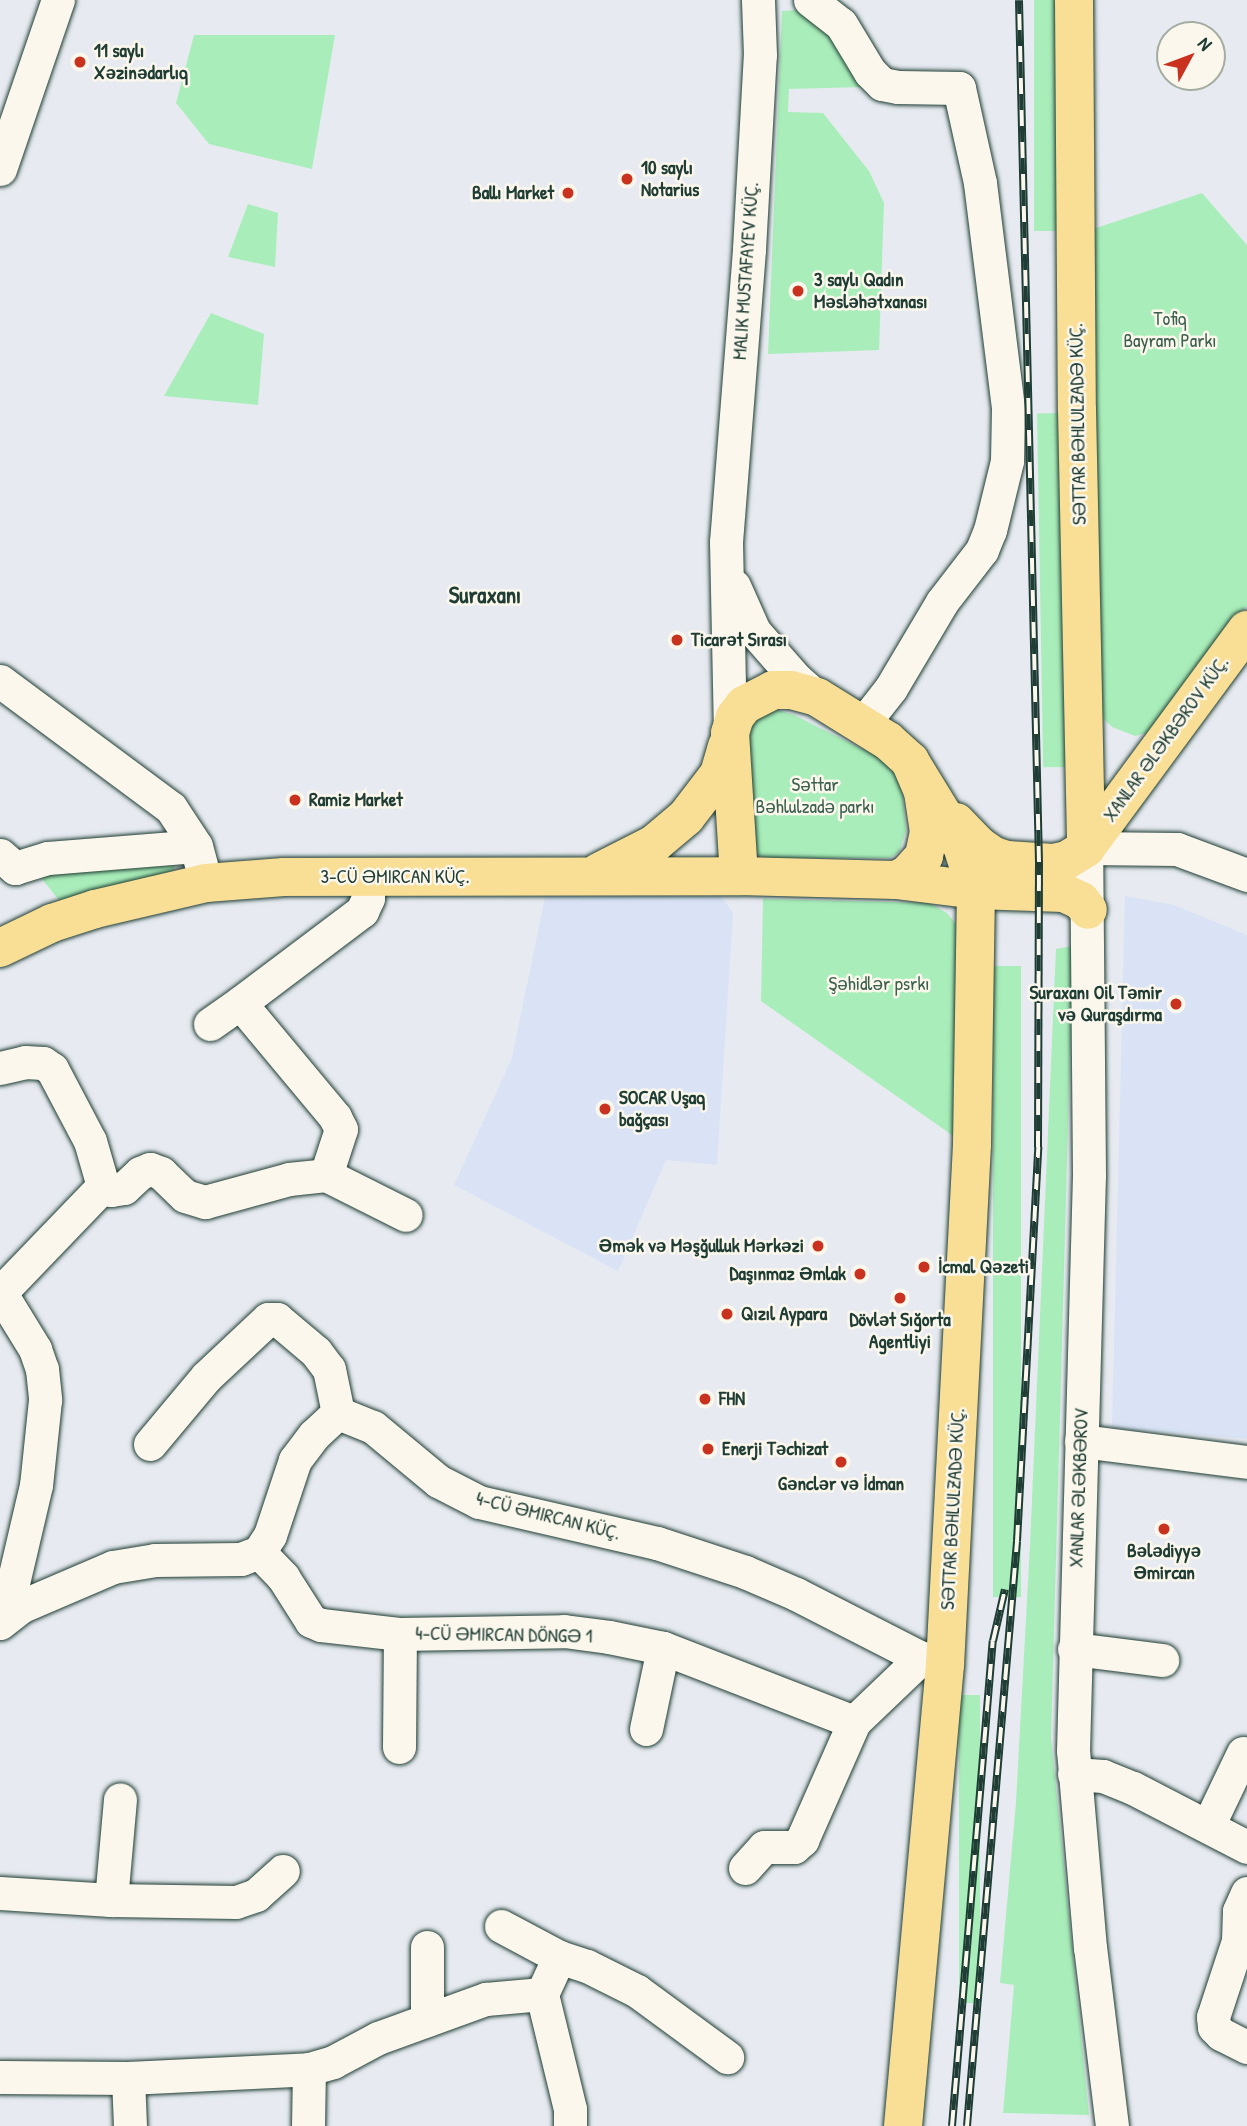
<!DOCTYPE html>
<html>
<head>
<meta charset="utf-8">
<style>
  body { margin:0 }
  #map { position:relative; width:1247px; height:2126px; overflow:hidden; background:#e7ebf1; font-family:"Patrick Hand",sans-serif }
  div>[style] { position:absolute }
  .built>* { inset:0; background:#d9e3f5 }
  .green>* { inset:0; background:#a9eeba; transform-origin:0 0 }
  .roads { filter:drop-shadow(0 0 2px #1f3d34) drop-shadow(0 0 2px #1f3d34) }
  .minor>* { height:33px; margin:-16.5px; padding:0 16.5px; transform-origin:16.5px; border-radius:16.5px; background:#fbf7ec }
  .major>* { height:38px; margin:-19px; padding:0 19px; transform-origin:19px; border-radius:19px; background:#f9df96 }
  .rail>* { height:8px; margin-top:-4px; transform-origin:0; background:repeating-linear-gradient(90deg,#fbf7ec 0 16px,#1f3d34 0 32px); box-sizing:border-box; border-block:2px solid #1f3d34 }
  .dots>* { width:19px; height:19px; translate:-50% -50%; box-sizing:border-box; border:4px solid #fbf7ec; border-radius:50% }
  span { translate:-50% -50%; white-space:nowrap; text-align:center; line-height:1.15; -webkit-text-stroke:5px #fbf7ec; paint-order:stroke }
  .poi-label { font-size:19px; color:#1f3d34; font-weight:700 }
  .left { translate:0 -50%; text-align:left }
  .right { translate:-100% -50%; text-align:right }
  .street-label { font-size:19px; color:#1f3d34 }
  .park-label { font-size:19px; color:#3b604f }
  .quarter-label { font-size:23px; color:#1f3d34; font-weight:700 }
  .north { position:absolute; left:1156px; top:21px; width:70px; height:70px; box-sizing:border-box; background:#fbf7ec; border:2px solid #a3ada2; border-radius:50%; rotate:49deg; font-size:19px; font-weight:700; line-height:28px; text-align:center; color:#1f3d34 }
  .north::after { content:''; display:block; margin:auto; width:24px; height:32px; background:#c8321e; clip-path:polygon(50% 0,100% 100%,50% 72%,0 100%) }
</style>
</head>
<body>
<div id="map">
  <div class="built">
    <div style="clip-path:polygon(705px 889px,720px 895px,733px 913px,717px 1165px,666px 1160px,618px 1271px,454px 1185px,512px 1058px,546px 892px)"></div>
    <div style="clip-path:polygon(1125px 896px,1174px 905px,1247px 935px,1247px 1439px,1112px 1428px)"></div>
  </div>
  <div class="green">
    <div style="left:1034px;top:0;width:27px;height:231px"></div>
    <div style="clip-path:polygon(799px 10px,832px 33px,863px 87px,789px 89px,788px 112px,823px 113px,869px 171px,884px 203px,879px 350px,768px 354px,782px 11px)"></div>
    <div style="clip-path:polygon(194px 35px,335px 35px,312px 169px,209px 144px,176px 103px)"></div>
    <div style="clip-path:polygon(1202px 193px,1247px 245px,1247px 606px,1147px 733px,1135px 736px,1112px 727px,1096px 711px,1090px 230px)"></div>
    <div style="clip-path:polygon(248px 204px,278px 213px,275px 267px,228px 257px)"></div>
    <div style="clip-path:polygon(211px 313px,264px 334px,258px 405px,164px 396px)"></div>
    <div style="left:1059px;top:413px;width:354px;height:22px;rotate:89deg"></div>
    <div style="clip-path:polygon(772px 709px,792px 714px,884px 760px,901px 779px,906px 831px,899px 852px,890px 858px,765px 858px,758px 855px,750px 843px,750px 729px,753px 719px)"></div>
    <div style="clip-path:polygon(174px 858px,174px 877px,62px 904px,38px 874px)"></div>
    <div style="clip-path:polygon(763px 899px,929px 903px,947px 913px,963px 933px,959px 1140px,761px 1001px)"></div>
    <div style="clip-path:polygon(1073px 946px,1051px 1738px,1089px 2115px,1003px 2113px,1014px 1985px,1000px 1983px,1016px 1802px,1030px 1545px,1056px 949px)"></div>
    <div style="left:993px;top:966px;width:28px;height:631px"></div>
    <div style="left:959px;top:1695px;width:21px;height:308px"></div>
  </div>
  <div class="roads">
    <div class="minor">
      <div style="left:810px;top:0;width:39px;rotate:38deg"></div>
      <div style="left:841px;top:24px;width:56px;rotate:58.9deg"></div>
      <div style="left:870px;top:72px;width:17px;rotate:45deg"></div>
      <div style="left:882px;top:84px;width:16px;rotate:11deg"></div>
      <div style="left:898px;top:87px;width:61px;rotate:0.9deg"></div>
      <div style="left:959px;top:88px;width:97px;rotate:77.5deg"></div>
      <div style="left:980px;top:183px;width:227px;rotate:82.9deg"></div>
      <div style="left:1008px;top:408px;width:53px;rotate:91.1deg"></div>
      <div style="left:1007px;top:461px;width:71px;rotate:103.8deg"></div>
      <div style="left:990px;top:530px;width:22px;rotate:112deg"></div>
      <div style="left:982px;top:550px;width:66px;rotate:127.6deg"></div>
      <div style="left:942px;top:602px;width:100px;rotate:120.7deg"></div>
      <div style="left:891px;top:688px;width:47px;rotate:128.1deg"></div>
      <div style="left:0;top:169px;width:179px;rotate:-71.1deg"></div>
      <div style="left:734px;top:586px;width:49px;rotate:66deg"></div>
      <div style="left:754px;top:631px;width:64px;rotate:48.8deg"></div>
      <div style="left:796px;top:679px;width:28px;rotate:41deg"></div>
      <div style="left:0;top:681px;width:213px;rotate:36.6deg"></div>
      <div style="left:171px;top:808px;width:45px;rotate:56.7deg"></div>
      <div style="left:196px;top:846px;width:38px;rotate:75deg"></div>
      <div style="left:730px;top:733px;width:191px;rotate:-91.2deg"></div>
      <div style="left:726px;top:542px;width:294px;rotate:-85.5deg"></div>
      <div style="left:749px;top:249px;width:194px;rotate:-86.8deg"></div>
      <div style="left:760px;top:55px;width:55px;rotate:-92.1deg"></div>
      <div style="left:0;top:855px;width:20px;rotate:41deg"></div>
      <div style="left:15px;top:868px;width:34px;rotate:-17deg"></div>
      <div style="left:48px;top:858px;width:148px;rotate:-4.6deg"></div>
      <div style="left:210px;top:1024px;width:37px;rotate:-35deg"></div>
      <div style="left:0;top:1068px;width:26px;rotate:-13deg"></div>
      <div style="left:25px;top:1062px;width:18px;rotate:3deg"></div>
      <div style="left:43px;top:1063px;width:11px;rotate:34deg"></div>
      <div style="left:52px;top:1069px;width:81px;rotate:62.2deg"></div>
      <div style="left:90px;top:1141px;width:47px;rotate:73.9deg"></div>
      <div style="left:326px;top:1175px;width:89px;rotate:26.6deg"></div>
      <div style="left:0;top:1292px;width:67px;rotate:58.4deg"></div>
      <div style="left:35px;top:1349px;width:21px;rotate:71deg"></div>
      <div style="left:42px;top:1369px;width:31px;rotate:84deg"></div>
      <div style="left:45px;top:1400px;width:85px;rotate:96deg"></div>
      <div style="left:36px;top:1485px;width:136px;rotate:103.2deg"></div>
      <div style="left:0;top:1293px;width:149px;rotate:-46.1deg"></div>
      <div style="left:103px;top:1186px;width:9px;rotate:27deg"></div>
      <div style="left:111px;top:1190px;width:13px;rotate:-9deg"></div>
      <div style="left:124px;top:1188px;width:22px;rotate:-43deg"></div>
      <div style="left:140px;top:1173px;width:11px;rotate:-22deg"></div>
      <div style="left:150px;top:1169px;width:12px;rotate:20deg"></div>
      <div style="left:161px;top:1173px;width:33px;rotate:44deg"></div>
      <div style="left:185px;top:1196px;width:21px;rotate:17deg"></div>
      <div style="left:205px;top:1202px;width:87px;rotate:-15.3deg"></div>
      <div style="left:289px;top:1179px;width:37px;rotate:-6deg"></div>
      <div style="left:326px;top:1175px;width:48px;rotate:-71.9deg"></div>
      <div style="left:341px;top:1129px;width:13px;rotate:-117deg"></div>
      <div style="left:335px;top:1117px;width:148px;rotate:-129.8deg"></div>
      <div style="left:240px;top:1003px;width:153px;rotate:-37deg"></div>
      <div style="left:362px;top:911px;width:14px;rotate:-65deg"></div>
      <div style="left:368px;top:898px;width:20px;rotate:-90deg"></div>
      <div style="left:1081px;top:1441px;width:167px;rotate:7.2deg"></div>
      <div style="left:150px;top:1444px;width:87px;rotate:-50.1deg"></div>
      <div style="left:206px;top:1377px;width:85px;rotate:-43.1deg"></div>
      <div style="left:268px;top:1319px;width:9px"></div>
      <div style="left:277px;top:1319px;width:51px;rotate:40.2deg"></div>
      <div style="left:316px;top:1352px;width:21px;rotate:53deg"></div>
      <div style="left:329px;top:1369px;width:45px;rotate:78.4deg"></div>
      <div style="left:259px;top:1552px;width:35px;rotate:46deg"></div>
      <div style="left:283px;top:1577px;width:52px;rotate:57.5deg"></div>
      <div style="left:311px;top:1621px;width:11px;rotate:22deg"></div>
      <div style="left:321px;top:1625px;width:80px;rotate:6.5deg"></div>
      <div style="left:400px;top:1634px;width:164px;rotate:-1deg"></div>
      <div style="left:564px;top:1631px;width:45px;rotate:7.6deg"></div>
      <div style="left:609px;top:1637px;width:55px;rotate:11.5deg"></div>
      <div style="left:663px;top:1648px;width:205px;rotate:21.2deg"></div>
      <div style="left:0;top:1623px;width:28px;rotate:-38deg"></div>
      <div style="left:22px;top:1606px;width:99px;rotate:-23.2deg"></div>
      <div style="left:113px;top:1567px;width:43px;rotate:-9.5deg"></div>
      <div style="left:155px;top:1560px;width:86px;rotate:-0.7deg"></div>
      <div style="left:241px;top:1559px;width:19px;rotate:-21deg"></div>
      <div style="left:259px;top:1552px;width:20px;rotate:-57deg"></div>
      <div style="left:270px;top:1535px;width:79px;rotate:-71.6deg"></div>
      <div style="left:295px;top:1460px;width:31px;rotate:-53deg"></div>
      <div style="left:314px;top:1435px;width:33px;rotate:-43deg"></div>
      <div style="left:338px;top:1413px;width:38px;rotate:22deg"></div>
      <div style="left:373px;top:1427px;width:85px;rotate:39.7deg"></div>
      <div style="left:438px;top:1481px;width:46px;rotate:27.1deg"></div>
      <div style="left:479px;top:1502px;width:183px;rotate:13deg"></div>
      <div style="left:657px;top:1543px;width:93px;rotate:18.2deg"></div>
      <div style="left:745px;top:1572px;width:56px;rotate:23.3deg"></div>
      <div style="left:796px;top:1594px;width:140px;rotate:27.1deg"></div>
      <div style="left:921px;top:1658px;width:25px;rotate:16deg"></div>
      <div style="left:1074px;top:1649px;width:89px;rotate:7.1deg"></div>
      <div style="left:646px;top:1729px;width:83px;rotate:-78.1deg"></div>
      <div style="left:399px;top:1747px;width:113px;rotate:-89.5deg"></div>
      <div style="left:1074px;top:1774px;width:29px;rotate:4deg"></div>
      <div style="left:1103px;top:1776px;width:32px;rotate:22deg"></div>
      <div style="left:1133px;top:1788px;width:128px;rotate:27.4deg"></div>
      <div style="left:1208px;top:1826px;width:81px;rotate:-64.4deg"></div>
      <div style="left:745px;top:1868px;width:28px;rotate:-48deg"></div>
      <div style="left:764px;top:1847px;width:30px"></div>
      <div style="left:794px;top:1847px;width:11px;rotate:-41deg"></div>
      <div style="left:802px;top:1840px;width:129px;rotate:-66.2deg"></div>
      <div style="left:854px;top:1722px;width:93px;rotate:-43.7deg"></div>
      <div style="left:0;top:1893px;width:111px;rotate:3.6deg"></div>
      <div style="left:111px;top:1900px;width:125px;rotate:0.9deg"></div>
      <div style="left:236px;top:1902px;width:21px;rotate:-19deg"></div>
      <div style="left:256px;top:1895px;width:36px;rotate:-42deg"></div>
      <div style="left:1247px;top:1893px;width:20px;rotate:114deg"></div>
      <div style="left:1239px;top:1911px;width:30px;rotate:92deg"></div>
      <div style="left:1238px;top:1941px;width:80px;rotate:108.2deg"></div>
      <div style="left:1213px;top:2017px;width:10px;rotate:84deg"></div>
      <div style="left:1214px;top:2027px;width:10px;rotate:45deg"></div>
      <div style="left:1221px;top:2034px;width:29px;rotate:27deg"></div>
      <div style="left:111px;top:1900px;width:101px;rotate:-84.9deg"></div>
      <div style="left:501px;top:1926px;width:66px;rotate:28.1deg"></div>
      <div style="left:427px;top:1947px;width:73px;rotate:90deg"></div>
      <div style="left:0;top:2077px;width:128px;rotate:0.4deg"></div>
      <div style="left:128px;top:2078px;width:181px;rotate:-2.8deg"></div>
      <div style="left:309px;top:2069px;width:25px;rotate:-16deg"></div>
      <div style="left:333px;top:2062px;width:51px;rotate:-28.1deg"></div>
      <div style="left:378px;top:2038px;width:115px;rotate:-19.9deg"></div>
      <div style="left:486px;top:1999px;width:56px;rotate:-5.1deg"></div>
      <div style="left:128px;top:2078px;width:48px;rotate:87.6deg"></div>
      <div style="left:308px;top:2126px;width:57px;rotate:-89deg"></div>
      <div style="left:570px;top:2126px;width:17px;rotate:-90deg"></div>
      <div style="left:570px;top:2109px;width:118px;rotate:-103.7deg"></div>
      <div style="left:542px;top:1994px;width:41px;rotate:-65.3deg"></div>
      <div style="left:559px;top:1957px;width:29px;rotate:18deg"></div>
      <div style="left:587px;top:1966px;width:56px;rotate:26.6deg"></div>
      <div style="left:637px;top:1991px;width:112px;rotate:36.3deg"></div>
      <div style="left:1112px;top:2126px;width:179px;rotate:-97deg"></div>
      <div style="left:1090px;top:1948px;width:198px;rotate:-94.9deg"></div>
      <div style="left:1073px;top:1751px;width:575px;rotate:-88.41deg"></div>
      <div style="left:1089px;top:1176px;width:328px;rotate:-90.5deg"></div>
      <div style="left:1086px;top:848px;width:91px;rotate:0.6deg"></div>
      <div style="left:1177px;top:849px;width:75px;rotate:20.4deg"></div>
    </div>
    <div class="major">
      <div style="left:1074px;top:0;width:410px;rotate:89.6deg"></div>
      <div style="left:1077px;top:410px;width:438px;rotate:88.8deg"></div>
      <div style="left:773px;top:690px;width:18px"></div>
      <div style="left:791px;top:690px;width:27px;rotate:15deg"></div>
      <div style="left:817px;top:697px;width:84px;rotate:31.8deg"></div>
      <div style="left:888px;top:741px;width:30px;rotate:42deg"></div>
      <div style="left:910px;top:761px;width:34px;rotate:67deg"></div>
      <div style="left:923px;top:792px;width:40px;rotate:81.5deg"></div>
      <div style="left:929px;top:832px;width:25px;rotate:102deg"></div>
      <div style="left:924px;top:856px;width:24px;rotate:132deg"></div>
      <div style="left:908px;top:874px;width:13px;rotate:153deg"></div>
      <div style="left:896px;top:880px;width:157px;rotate:-178.5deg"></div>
      <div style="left:739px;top:876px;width:143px;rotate:-93.6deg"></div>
      <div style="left:730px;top:733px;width:17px;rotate:-73deg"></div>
      <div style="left:735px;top:717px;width:15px;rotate:-53deg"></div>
      <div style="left:744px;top:705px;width:33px;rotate:-27deg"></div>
      <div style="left:956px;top:822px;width:32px;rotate:46deg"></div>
      <div style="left:978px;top:845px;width:19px;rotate:35deg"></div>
      <div style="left:994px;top:856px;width:14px;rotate:17deg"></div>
      <div style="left:1007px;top:860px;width:46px;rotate:3.7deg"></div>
      <div style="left:1053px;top:863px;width:14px;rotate:-12deg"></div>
      <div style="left:1067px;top:860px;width:22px;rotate:-32deg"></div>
      <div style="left:1086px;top:848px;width:271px;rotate:-53.6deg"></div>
      <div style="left:599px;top:872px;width:62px;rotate:-27deg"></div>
      <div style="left:654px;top:844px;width:42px;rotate:-40.2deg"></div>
      <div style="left:686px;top:817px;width:54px;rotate:-52.5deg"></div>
      <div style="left:719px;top:774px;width:29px;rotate:-74deg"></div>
      <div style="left:896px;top:880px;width:81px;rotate:7.1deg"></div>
      <div style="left:976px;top:890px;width:88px;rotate:2deg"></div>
      <div style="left:1064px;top:893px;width:19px;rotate:25deg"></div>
      <div style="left:1081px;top:901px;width:11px;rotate:52deg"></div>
      <div style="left:0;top:948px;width:58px;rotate:-25.7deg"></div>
      <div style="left:52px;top:923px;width:45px;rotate:-18deg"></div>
      <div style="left:95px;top:909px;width:114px;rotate:-13.2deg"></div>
      <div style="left:206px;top:883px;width:78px;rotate:-4.4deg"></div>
      <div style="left:284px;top:877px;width:455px;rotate:-0.1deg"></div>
      <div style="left:903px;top:2126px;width:463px;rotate:-84.8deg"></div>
      <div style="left:945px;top:1665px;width:522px;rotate:-87.03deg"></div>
      <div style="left:972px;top:1144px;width:254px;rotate:-89.1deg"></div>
      <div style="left:976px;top:890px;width:46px;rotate:-107.7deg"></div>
      <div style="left:962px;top:846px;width:100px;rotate:-121.5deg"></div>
    </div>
  </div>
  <div class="rail">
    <div style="left:952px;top:2126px;width:487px;rotate:-85.2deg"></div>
    <div style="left:993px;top:1641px;width:53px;rotate:-77deg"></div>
    <div style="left:967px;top:2126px;width:587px;rotate:-85.11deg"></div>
    <div style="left:1017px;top:1541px;width:395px;rotate:-86.9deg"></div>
    <div style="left:1038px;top:1147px;width:285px;rotate:-89.8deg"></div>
    <div style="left:1039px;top:862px;width:862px;rotate:-91.33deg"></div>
  </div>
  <div class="dots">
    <div style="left:80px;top:62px;background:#c8321e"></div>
    <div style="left:627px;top:179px;background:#c8321e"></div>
    <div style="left:568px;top:193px;background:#c8321e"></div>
    <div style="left:798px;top:291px;background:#c8321e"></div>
    <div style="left:677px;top:640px;background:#c8321e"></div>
    <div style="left:295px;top:800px;background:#c8321e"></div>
    <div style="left:1176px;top:1004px;background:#c8321e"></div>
    <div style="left:605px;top:1109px;background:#c8321e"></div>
    <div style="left:818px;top:1246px;background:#c8321e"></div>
    <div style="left:924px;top:1267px;background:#c8321e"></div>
    <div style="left:860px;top:1274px;background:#c8321e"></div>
    <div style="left:900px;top:1298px;background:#c8321e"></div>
    <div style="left:727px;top:1314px;background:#c8321e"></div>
    <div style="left:705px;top:1399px;background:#c8321e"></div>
    <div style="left:708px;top:1449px;background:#c8321e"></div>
    <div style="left:841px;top:1462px;background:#c8321e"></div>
    <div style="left:1164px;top:1529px;background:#c8321e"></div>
  </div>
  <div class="poi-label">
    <span class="left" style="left:94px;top:62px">11 saylı<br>Xəzinədarlıq</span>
    <span class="left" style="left:641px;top:179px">10 saylı<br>Notarius</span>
    <span class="right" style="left:554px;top:193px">Ballı Market</span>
    <span class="left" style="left:814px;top:291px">3 saylı Qadın<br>Məsləhətxanası</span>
    <span class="left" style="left:691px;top:640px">Ticarət Sırası</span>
    <span class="left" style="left:309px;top:800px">Ramiz Market</span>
    <span class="right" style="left:1162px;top:1004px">Suraxanı Oil Təmir<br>və Quraşdırma</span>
    <span class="left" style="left:619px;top:1109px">SOCAR Uşaq<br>bağçası</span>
    <span class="right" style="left:804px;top:1246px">Əmək və Məşğulluk Mərkəzi</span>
    <span class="left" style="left:938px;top:1267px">İcmal Qəzeti</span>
    <span class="right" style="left:846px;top:1274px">Daşınmaz Əmlak</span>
    <span class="left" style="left:741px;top:1314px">Qızıl Aypara</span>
    <span style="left:900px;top:1331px">Dövlət Sığorta<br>Agentliyi</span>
    <span class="left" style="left:719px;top:1399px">FHN</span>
    <span class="left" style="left:722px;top:1449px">Enerji Təchizat</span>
    <span style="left:841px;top:1484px">Gənclər və İdman</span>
    <span style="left:1164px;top:1562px">Bələdiyyə<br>Əmircan</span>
  </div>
  <div class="street-label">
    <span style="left:746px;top:271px;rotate:-86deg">MALIK MUSTAFAYEV KÜÇ.</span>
    <span style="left:1078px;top:424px;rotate:-91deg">SƏTTAR BƏHLULZADƏ KÜÇ.</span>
    <span style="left:1166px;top:739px;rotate:-54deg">XANLAR ƏLƏKBƏROV KÜÇ.</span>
    <span style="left:395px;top:877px">3-CÜ ƏMIRCAN KÜÇ.</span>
    <span style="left:1079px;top:1488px;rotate:-88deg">XANLAR ƏLƏKBƏROV</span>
    <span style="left:953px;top:1509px;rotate:-87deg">SƏTTAR BƏHLULZADƏ KÜÇ.</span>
    <span style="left:548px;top:1516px;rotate:14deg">4-CÜ ƏMIRCAN KÜÇ.</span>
    <span style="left:504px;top:1635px;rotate:1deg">4-CÜ ƏMIRCAN DÖNGƏ 1</span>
  </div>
  <div class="park-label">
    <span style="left:1170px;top:330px">Tofiq<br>Bayram Parkı</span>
    <span style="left:815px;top:796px">Səttar<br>Bəhlulzadə parkı</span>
    <span style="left:879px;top:984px">Şəhidlər psrkı</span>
  </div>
  <div class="quarter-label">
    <span style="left:485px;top:595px">Suraxanı</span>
  </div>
  <div class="north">N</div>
</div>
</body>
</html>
